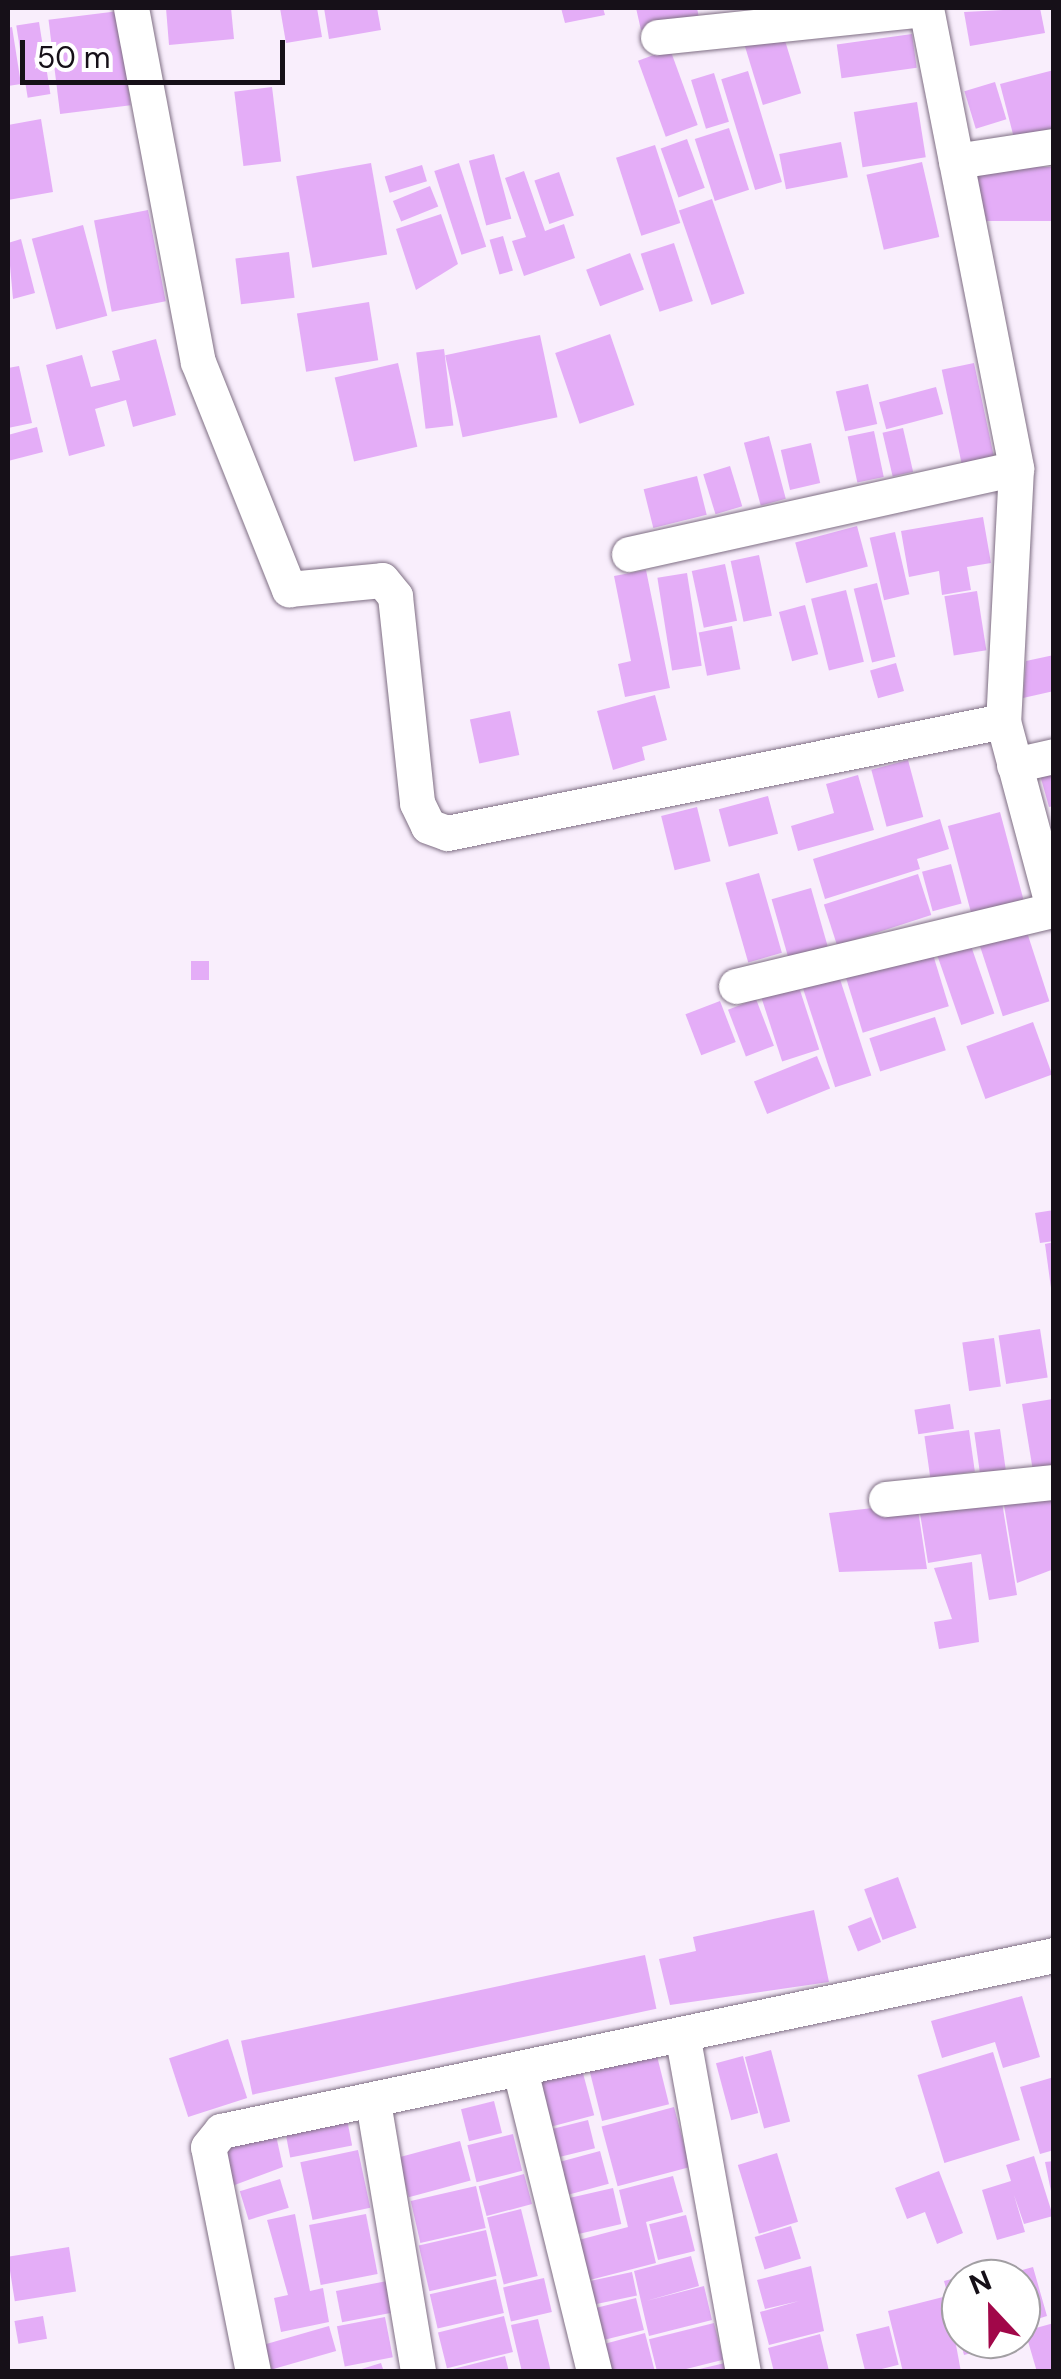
<!DOCTYPE html>
<html>
<head>
<meta charset="utf-8">
<style>
  body { margin:0 }
  #map { position:relative; width:1061px; height:2379px; overflow:hidden; background:#f9eefc; font-family:"DM Sans",sans-serif }
  div>[style] { position:absolute }
  .building>* { inset:0; background:#e4adf7; transform-origin:0 0 }
  .roads { filter:drop-shadow(0 0 2px #7f6f84) drop-shadow(0 0 2px #7f6f84) }
  .minor>* { height:35px; margin:-17.5px; padding:0 17.5px; transform-origin:17.5px; border-radius:17.5px; background:#fff }
  span { translate:-50% -50%; white-space:nowrap; text-align:center; line-height:1.15; -webkit-text-stroke:9px #fff; paint-order:stroke }
  .frame { position:absolute; inset:0; border:10px solid #161018; pointer-events:none }
  .north { position:absolute; left:941px; top:2259px; width:100px; height:100px; box-sizing:border-box; background:#fff; border:2px solid #a29fa3; border-radius:50%; rotate:338deg; font-size:28px; font-weight:700; line-height:40px; text-align:center; color:#161018 }
  .north::after { content:''; display:block; margin:auto; width:35px; height:45px; background:#a10749; clip-path:polygon(50% 0,100% 100%,50% 72%,0 100%) }
  .scale { position:absolute; left:20px; top:40px; width:265px; height:45px; box-sizing:border-box; border:5px solid #161018; border-top:0; padding-left:12px; font-size:30px; line-height:35px; white-space:nowrap; color:#161018; -webkit-text-stroke:8px #fff; paint-order:stroke }
</style>
</head>
<body>
<div id="map">
  <div class="building">
    <div style="clip-path:polygon(166px 8px,231px 8px,234px 39px,169px 45px)"></div>
    <div style="clip-path:polygon(280px 8px,317px 8px,322px 37px,286px 43px)"></div>
    <div style="clip-path:polygon(324px 8px,377px 8px,381px 30px,329px 39px)"></div>
    <div style="clip-path:polygon(561px 8px,603px 8px,605px 15px,565px 23px)"></div>
    <div style="clip-path:polygon(636px 8px,697px 8px,699px 18px,641px 30px)"></div>
    <div style="clip-path:polygon(1040px 8px,1045px 33px,970px 46px,964px 12px)"></div>
    <div style="left:119px;top:11px;width:95px;height:71px;rotate:83deg"></div>
    <div style="left:39px;top:22px;width:73px;height:23px;rotate:81deg"></div>
    <div style="clip-path:polygon(12px 27px,21px 84px,8px 86px,8px 28px)"></div>
    <div style="left:783px;top:34px;width:62px;height:40px;rotate:73deg"></div>
    <div style="left:912px;top:34px;width:34px;height:76px;rotate:82deg"></div>
    <div style="left:670px;top:49px;width:81px;height:34px;rotate:70deg"></div>
    <div style="clip-path:polygon(1054px 70px,1054px 128px,1014px 138px,1000px 84px)"></div>
    <div style="left:748px;top:71px;width:116px;height:28px;rotate:73deg"></div>
    <div style="left:714px;top:73px;width:51px;height:24px;rotate:73deg"></div>
    <div style="left:995px;top:82px;width:39px;height:32px;rotate:73deg"></div>
    <div style="left:272px;top:87px;width:75px;height:38px;rotate:83deg"></div>
    <div style="left:917px;top:102px;width:56px;height:64px;rotate:81deg"></div>
    <div style="clip-path:polygon(41px 119px,53px 192px,8px 200px,8px 125px)"></div>
    <div style="left:729px;top:128px;width:65px;height:36px;rotate:72deg"></div>
    <div style="left:687px;top:139px;width:52px;height:28px;rotate:70deg"></div>
    <div style="left:841px;top:142px;width:36px;height:63px;rotate:79deg"></div>
    <div style="left:655px;top:145px;width:82px;height:41px;rotate:72deg"></div>
    <div style="left:494px;top:154px;width:67px;height:26px;rotate:75deg"></div>
    <div style="left:922px;top:162px;width:77px;height:57px;rotate:77deg"></div>
    <div style="left:371px;top:163px;width:93px;height:76px;rotate:80deg"></div>
    <div style="left:459px;top:163px;width:88px;height:26px;rotate:72deg"></div>
    <div style="left:422px;top:165px;width:17px;height:39px;rotate:73deg"></div>
    <div style="left:1054px;top:167px;width:54px;height:78px;rotate:90deg"></div>
    <div style="clip-path:polygon(524px 171px,545px 231px,564px 224px,575px 258px,524px 276px,512px 241px,526px 237px,505px 178px)"></div>
    <div style="left:559px;top:172px;width:46px;height:26px;rotate:71deg"></div>
    <div style="left:430px;top:186px;width:22px;height:40px;rotate:68deg"></div>
    <div style="left:712px;top:199px;width:100px;height:35px;rotate:71deg"></div>
    <div style="left:148px;top:210px;width:93px;height:55px;rotate:79deg"></div>
    <div style="clip-path:polygon(441px 214px,458px 264px,416px 290px,396px 229px)"></div>
    <div style="left:83px;top:225px;width:94px;height:53px;rotate:75deg"></div>
    <div style="left:503px;top:236px;width:36px;height:14px;rotate:74deg"></div>
    <div style="clip-path:polygon(21px 239px,35px 293px,13px 299px,8px 243px)"></div>
    <div style="left:674px;top:243px;width:61px;height:35px;rotate:72deg"></div>
    <div style="left:289px;top:252px;width:46px;height:54px;rotate:83deg"></div>
    <div style="left:630px;top:253px;width:39px;height:47px;rotate:69deg"></div>
    <div style="left:369px;top:302px;width:59px;height:73px;rotate:81deg"></div>
    <div style="left:610px;top:334px;width:75px;height:58px;rotate:71deg"></div>
    <div style="left:540px;top:335px;width:84px;height:97px;rotate:78deg"></div>
    <div style="clip-path:polygon(156px 339px,176px 415px,133px 427px,126px 400px,95px 409px,105px 446px,69px 456px,46px 365px,82px 355px,91px 387px,120px 380px,112px 351px)"></div>
    <div style="left:444px;top:349px;width:77px;height:28px;rotate:83deg"></div>
    <div style="left:398px;top:363px;width:86px;height:65px;rotate:77deg"></div>
    <div style="left:974px;top:363px;width:98px;height:33px;rotate:78deg"></div>
    <div style="clip-path:polygon(19px 366px,32px 423px,8px 428px,8px 368px)"></div>
    <div style="left:868px;top:384px;width:41px;height:33px;rotate:77deg"></div>
    <div style="left:936px;top:387px;width:28px;height:59px;rotate:75deg"></div>
    <div style="clip-path:polygon(37px 427px,43px 452px,8px 461px,8px 435px)"></div>
    <div style="left:903px;top:428px;width:45px;height:21px;rotate:77deg"></div>
    <div style="left:874px;top:431px;width:47px;height:27px;rotate:78deg"></div>
    <div style="left:769px;top:436px;width:65px;height:26px;rotate:75deg"></div>
    <div style="left:811px;top:443px;width:41px;height:31px;rotate:77deg"></div>
    <div style="left:730px;top:466px;width:42px;height:28px;rotate:73deg"></div>
    <div style="left:697px;top:476px;width:40px;height:55px;rotate:76deg"></div>
    <div style="clip-path:polygon(983px 517px,991px 563px,967px 567px,971px 590px,942px 595px,939px 571px,909px 577px,901px 531px)"></div>
    <div style="left:857px;top:526px;width:42px;height:64px;rotate:75deg"></div>
    <div style="left:895px;top:532px;width:64px;height:26px;rotate:77deg"></div>
    <div style="left:759px;top:555px;width:62px;height:29px;rotate:78deg"></div>
    <div style="left:725px;top:564px;width:58px;height:34px;rotate:78deg"></div>
    <div style="clip-path:polygon(646px 570px,670px 688px,625px 697px,618px 664px,631px 661px,614px 576px)"></div>
    <div style="left:687px;top:573px;width:94px;height:30px;rotate:81deg"></div>
    <div style="left:877px;top:583px;width:76px;height:24px;rotate:76deg"></div>
    <div style="left:846px;top:590px;width:74px;height:36px;rotate:76deg"></div>
    <div style="left:977px;top:591px;width:60px;height:33px;rotate:81deg"></div>
    <div style="left:805px;top:605px;width:51px;height:27px;rotate:75deg"></div>
    <div style="left:732px;top:626px;width:44px;height:34px;rotate:79deg"></div>
    <div style="clip-path:polygon(1054px 655px,1054px 691px,1023px 698px,1026px 661px)"></div>
    <div style="left:896px;top:663px;width:29px;height:27px;rotate:74deg"></div>
    <div style="clip-path:polygon(655px 695px,667px 740px,642px 747px,645px 760px,613px 770px,597px 711px)"></div>
    <div style="left:510px;top:711px;width:45px;height:41px;rotate:78deg"></div>
    <div style="left:908px;top:760px;width:59px;height:38px;rotate:75deg"></div>
    <div style="clip-path:polygon(1054px 771px,1054px 806px,1049px 807px,1040px 775px)"></div>
    <div style="clip-path:polygon(858px 775px,874px 830px,798px 851px,791px 826px,834px 813px,826px 784px)"></div>
    <div style="left:768px;top:796px;width:39px;height:51px;rotate:75deg"></div>
    <div style="left:697px;top:807px;width:56px;height:37px;rotate:76deg"></div>
    <div style="left:1000px;top:812px;width:95px;height:54px;rotate:75deg"></div>
    <div style="clip-path:polygon(940px 819px,949px 849px,917px 859px,920px 869px,825px 899px,813px 859px)"></div>
    <div style="left:951px;top:864px;width:41px;height:30px;rotate:75deg"></div>
    <div style="left:759px;top:873px;width:83px;height:35px;rotate:74deg"></div>
    <div style="left:918px;top:874px;width:43px;height:99px;rotate:72deg"></div>
    <div style="left:811px;top:888px;width:61px;height:41px;rotate:74deg"></div>
    <div style="left:1025px;top:926px;width:79px;height:49px;rotate:72deg"></div>
    <div style="left:968px;top:937px;width:81px;height:35px;rotate:71deg"></div>
    <div style="left:931px;top:948px;width:61px;height:90px;rotate:73deg"></div>
    <div style="left:209px;top:961px;width:19px;height:18px;rotate:90deg"></div>
    <div style="left:837px;top:970px;width:111px;height:38px;rotate:72deg"></div>
    <div style="left:797px;top:981px;width:72px;height:39px;rotate:72deg"></div>
    <div style="left:756px;top:999px;width:50px;height:30px;rotate:69deg"></div>
    <div style="left:720px;top:1001px;width:44px;height:37px;rotate:69deg"></div>
    <div style="left:935px;top:1017px;width:35px;height:69px;rotate:72deg"></div>
    <div style="left:1033px;top:1022px;width:56px;height:71px;rotate:70deg"></div>
    <div style="left:817px;top:1056px;width:35px;height:68px;rotate:68deg"></div>
    <div style="clip-path:polygon(1054px 1210px,1054px 1241px,1040px 1243px,1035px 1213px)"></div>
    <div style="clip-path:polygon(1054px 1242px,1054px 1287px,1051px 1288px,1045px 1244px)"></div>
    <div style="left:1040px;top:1329px;width:49px;height:42px;rotate:81deg"></div>
    <div style="left:994px;top:1338px;width:49px;height:32px;rotate:82deg"></div>
    <div style="clip-path:polygon(1053px 1399px,1054px 1467px,1033px 1471px,1022px 1404px)"></div>
    <div style="left:950px;top:1404px;width:25px;height:36px;rotate:81deg"></div>
    <div style="left:1000px;top:1429px;width:44px;height:26px;rotate:82deg"></div>
    <div style="left:969px;top:1430px;width:42px;height:45px;rotate:82deg"></div>
    <div style="clip-path:polygon(1001px 1496px,1017px 1595px,989px 1600px,981px 1554px,928px 1563px,919px 1507px)"></div>
    <div style="clip-path:polygon(1054px 1497px,1054px 1569px,1017px 1583px,1004px 1505px)"></div>
    <div style="clip-path:polygon(917px 1503px,927px 1569px,839px 1572px,829px 1513px)"></div>
    <div style="clip-path:polygon(972px 1562px,979px 1642px,939px 1649px,934px 1622px,952px 1619px,934px 1568px)"></div>
    <div style="left:898px;top:1877px;width:54px;height:36px;rotate:70deg"></div>
    <div style="clip-path:polygon(814px 1910px,829px 1982px,670px 2005px,659px 1959px,696px 1951px,693px 1937px)"></div>
    <div style="left:871px;top:1917px;width:27px;height:25px;rotate:68deg"></div>
    <div style="left:645px;top:1955px;width:55px;height:413px;rotate:78deg"></div>
    <div style="clip-path:polygon(1022px 1996px,1040px 2057px,1003px 2068px,995px 2042px,942px 2058px,931px 2021px)"></div>
    <div style="left:228px;top:2039px;width:62px;height:62px;rotate:72deg"></div>
    <div style="left:655px;top:2048px;width:58px;height:69px;rotate:76deg"></div>
    <div style="left:771px;top:2050px;width:74px;height:27px;rotate:75deg"></div>
    <div style="left:993px;top:2052px;width:92px;height:79px;rotate:73deg"></div>
    <div style="left:743px;top:2056px;width:59px;height:28px;rotate:75deg"></div>
    <div style="left:580px;top:2062px;width:55px;height:49px;rotate:75deg"></div>
    <div style="clip-path:polygon(1054px 2077px,1054px 2150px,1040px 2154px,1020px 2087px)"></div>
    <div style="left:494px;top:2101px;width:33px;height:34px;rotate:76deg"></div>
    <div style="left:674px;top:2107px;width:62px;height:75px;rotate:75deg"></div>
    <div style="left:346px;top:2114px;width:32px;height:63px;rotate:79deg"></div>
    <div style="left:588px;top:2120px;width:29px;height:42px;rotate:76deg"></div>
    <div style="clip-path:polygon(275px 2131px,283px 2167px,232px 2186px,223px 2149px)"></div>
    <div style="left:513px;top:2134px;width:38px;height:47px;rotate:76deg"></div>
    <div style="left:460px;top:2141px;width:41px;height:64px;rotate:75deg"></div>
    <div style="left:358px;top:2150px;width:59px;height:59px;rotate:78deg"></div>
    <div style="left:600px;top:2151px;width:34px;height:45px;rotate:75deg"></div>
    <div style="left:777px;top:2153px;width:72px;height:41px;rotate:73deg"></div>
    <div style="clip-path:polygon(1034px 2156px,1053px 2216px,1024px 2224px,1014px 2195px,1025px 2232px,997px 2240px,982px 2190px,1011px 2181px,1006px 2165px)"></div>
    <div style="clip-path:polygon(1054px 2161px,1054px 2196px,1052px 2196px,1045px 2162px)"></div>
    <div style="clip-path:polygon(939px 2171px,963px 2233px,937px 2244px,925px 2212px,907px 2219px,895px 2188px)"></div>
    <div style="left:524px;top:2174px;width:31px;height:47px;rotate:75deg"></div>
    <div style="clip-path:polygon(673px 2176px,683px 2212px,646px 2222px,656px 2263px,582px 2282px,571px 2242px,628px 2227px,619px 2190px)"></div>
    <div style="left:280px;top:2179px;width:30px;height:42px;rotate:73deg"></div>
    <div style="left:476px;top:2186px;width:43px;height:67px;rotate:77deg"></div>
    <div style="left:613px;top:2188px;width:37px;height:55px;rotate:77deg"></div>
    <div style="left:521px;top:2209px;width:69px;height:35px;rotate:76deg"></div>
    <div style="clip-path:polygon(295px 2214px,310px 2291px,323px 2288px,329px 2322px,281px 2332px,274px 2298px,288px 2295px,267px 2220px)"></div>
    <div style="left:366px;top:2214px;width:61px;height:58px;rotate:79deg"></div>
    <div style="left:686px;top:2215px;width:37px;height:38px;rotate:76deg"></div>
    <div style="left:791px;top:2226px;width:34px;height:38px;rotate:73deg"></div>
    <div style="left:486px;top:2230px;width:47px;height:69px;rotate:77deg"></div>
    <div style="left:69px;top:2247px;width:45px;height:62px;rotate:81deg"></div>
    <div style="clip-path:polygon(691px 2256px,699px 2286px,646px 2301px,704px 2286px,712px 2320px,649px 2336px,634px 2271px)"></div>
    <div style="clip-path:polygon(811px 2266px,824px 2331px,769px 2345px,760px 2312px,799px 2301px,765px 2309px,757px 2280px)"></div>
    <div style="clip-path:polygon(1033px 2267px,1047px 2316px,1021px 2324px,1021px 2279px,993px 2278px)"></div>
    <div style="left:632px;top:2272px;width:24px;height:56px;rotate:78deg"></div>
    <div style="clip-path:polygon(978px 2272px,980px 2279px,961px 2279px,961px 2339px,997px 2346px,964px 2355px,944px 2281px)"></div>
    <div style="left:544px;top:2278px;width:35px;height:42px;rotate:77deg"></div>
    <div style="left:496px;top:2279px;width:35px;height:68px;rotate:77deg"></div>
    <div style="left:387px;top:2281px;width:32px;height:52px;rotate:79deg"></div>
    <div style="clip-path:polygon(947px 2296px,961px 2372px,903px 2372px,888px 2311px)"></div>
    <div style="left:636px;top:2298px;width:33px;height:53px;rotate:76deg"></div>
    <div style="left:43px;top:2316px;width:23px;height:29px;rotate:80deg"></div>
    <div style="left:504px;top:2316px;width:37px;height:68px;rotate:76deg"></div>
    <div style="left:385px;top:2317px;width:41px;height:49px;rotate:79deg"></div>
    <div style="clip-path:polygon(538px 2319px,551px 2372px,522px 2372px,511px 2325px)"></div>
    <div style="left:714px;top:2323px;width:38px;height:67px;rotate:76deg"></div>
    <div style="clip-path:polygon(1054px 2323px,1054px 2372px,1037px 2372px,1025px 2331px)"></div>
    <div style="left:329px;top:2326px;width:26px;height:67px;rotate:74deg"></div>
    <div style="left:889px;top:2326px;width:40px;height:34px;rotate:76deg"></div>
    <div style="clip-path:polygon(645px 2333px,655px 2372px,600px 2372px,593px 2347px)"></div>
    <div style="clip-path:polygon(820px 2334px,829px 2371px,774px 2372px,768px 2348px)"></div>
    <div style="clip-path:polygon(505px 2356px,509px 2372px,449px 2372px,449px 2370px)"></div>
    <div style="clip-path:polygon(381px 2363px,384px 2372px,355px 2372px,355px 2371px)"></div>
    <div style="clip-path:polygon(725px 2363px,727px 2372px,696px 2372px,695px 2370px)"></div>
  </div>
  <div class="roads">
    <div class="minor">
      <div style="left:131px;top:8px;width:360px;rotate:79.3deg"></div>
      <div style="left:198px;top:362px;width:245px;rotate:68.2deg"></div>
      <div style="left:289px;top:589px;width:93px;rotate:-5.5deg"></div>
      <div style="left:382px;top:580px;width:21px;rotate:51deg"></div>
      <div style="left:395px;top:596px;width:208px;rotate:83.9deg"></div>
      <div style="left:417px;top:803px;width:25px;rotate:64deg"></div>
      <div style="left:428px;top:826px;width:20px;rotate:20deg"></div>
      <div style="left:447px;top:833px;width:567px;rotate:-11.39deg"></div>
      <div style="left:926px;top:8px;width:469px;rotate:78.9deg"></div>
      <div style="left:1016px;top:468px;width:253px;rotate:92.9deg"></div>
      <div style="left:1003px;top:721px;width:197px;rotate:75deg"></div>
      <div style="left:658px;top:37px;width:269px;rotate:-6deg"></div>
      <div style="left:956px;top:161px;width:99px;rotate:-8.7deg"></div>
      <div style="left:629px;top:554px;width:396px;rotate:-12.5deg"></div>
      <div style="left:1014px;top:765px;width:41px;rotate:-12.7deg"></div>
      <div style="left:736px;top:986px;width:326px;rotate:-13.5deg"></div>
      <div style="left:886px;top:1499px;width:169px;rotate:-5.8deg"></div>
      <div style="left:683px;top:2039px;width:338px;rotate:79.8deg"></div>
      <div style="left:521px;top:2074px;width:307px;rotate:76.2deg"></div>
      <div style="left:373px;top:2102px;width:274px;rotate:80.5deg"></div>
      <div style="left:253px;top:2372px;width:229px;rotate:-101.3deg"></div>
      <div style="left:208px;top:2147px;width:21px;rotate:-51deg"></div>
      <div style="left:221px;top:2131px;width:851px;rotate:-11.93deg"></div>
    </div>
  </div>
  <div class="frame"></div>
  <div class="north">N</div>
  <div class="scale">50 m</div>
</div>
</body>
</html>
